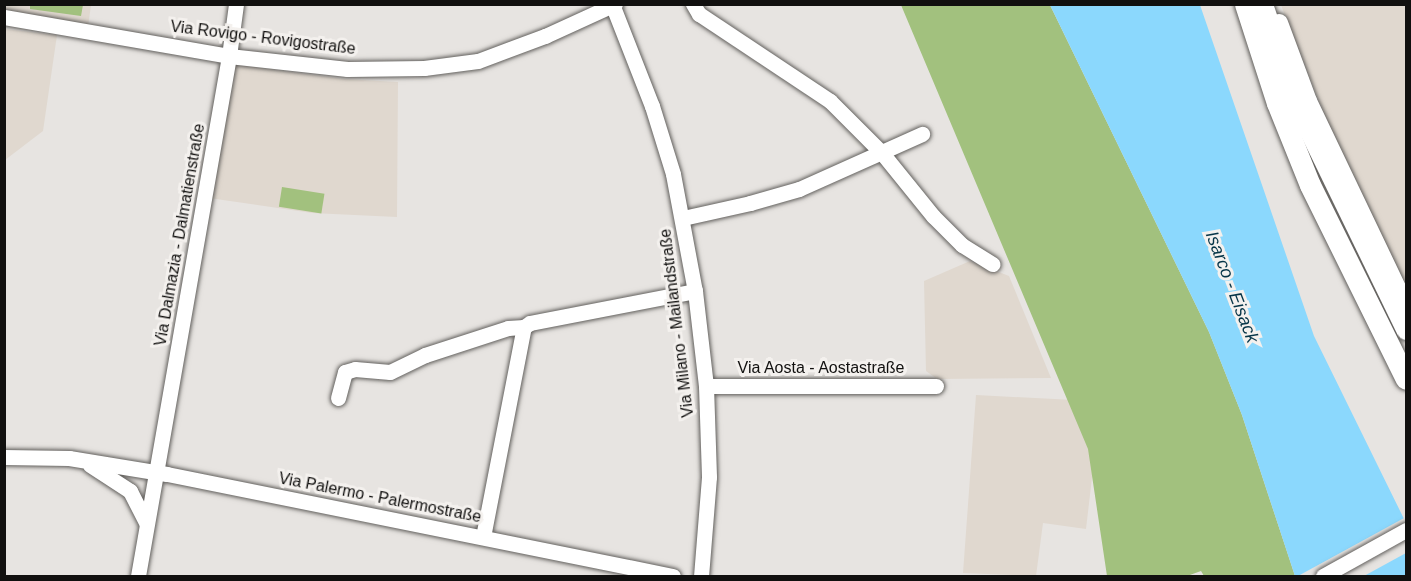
<!DOCTYPE html>
<html>
<head>
<meta charset="utf-8">
<style>
  body { margin:0 }
  #map { position:relative; width:1411px; height:581px; overflow:hidden; background:#e7e4e1; font-family:Helvetica,sans-serif }
  div>[style] { position:absolute }
  .built>* { inset:0; background:#e0d8cf }
  .green>* { inset:0; background:#a2c17e; transform-origin:0 0 }
  .water>* { inset:0; background:#8bd8fd }
  .pier>* { inset:0; background:#e7e4e1 }
  .roads { filter:drop-shadow(0 0 2px #62605d) drop-shadow(0 0 2px #62605d) }
  .minor>* { height:15px; margin:-7.5px; padding:0 7.5px; transform-origin:7.5px; border-radius:7.5px; background:#fff }
  .major>* { height:18px; margin:-9px; padding:0 9px; transform-origin:9px; border-radius:9px; background:#fff }
  .highway>* { height:21px; margin:-10.5px; padding:0 10.5px; transform-origin:10.5px; border-radius:10.5px; background:#fff }
  span { translate:-50% -50%; white-space:nowrap; text-align:center; line-height:1.15; -webkit-text-stroke:6px #f4f1ee; paint-order:stroke }
  .street-label { font-size:16px; color:#11100f }
  .water-label { font-size:18px; color:#063548; font-style:italic }
  .frame { position:absolute; inset:0; border:6px solid #11100f; pointer-events:none }
</style>
</head>
<body>
<div id="map">
  <div class="built">
    <div style="clip-path:polygon(4px 5px,91px 5px,88px 27px,5px 13px)"></div>
    <div style="clip-path:polygon(1281px 5px,1406px 5px,1406px 286px,1328px 124px)"></div>
    <div style="clip-path:polygon(5px 29px,57px 35px,43px 131px,5px 160px)"></div>
    <div style="clip-path:polygon(232px 64px,344px 79px,398px 82px,397px 217px,312px 213px,209px 198px)"></div>
    <div style="clip-path:polygon(970px 261px,1009px 276px,1051px 378px,937px 379px,926px 371px,924px 281px)"></div>
    <div style="clip-path:polygon(976px 395px,1074px 400px,1095px 452px,1086px 529px,1043px 523px,1036px 576px,963px 573px)"></div>
  </div>
  <div class="green">
    <div style="clip-path:polygon(30px 5px,30px 4px,83px 5px,81px 16px,30px 9px)"></div>
    <div style="clip-path:polygon(901px 5px,1050px 5px,1209px 332px,1242px 415px,1295px 576px,1204px 576px,1201px 571px,1187px 576px,1107px 576px,1088px 449px)"></div>
    <div style="left:282px;top:187px;width:43px;height:20px;rotate:9deg"></div>
  </div>
  <div class="water">
    <div style="clip-path:polygon(1050px 5px,1200px 5px,1314px 336px,1406px 523px,1406px 576px,1295px 576px,1242px 415px,1209px 332px)"></div>
  </div>
  <div class="pier">
    <div style="clip-path:polygon(1406px 517px,1406px 553px,1364px 576px,1298px 576px)"></div>
  </div>
  <div class="roads">
    <div class="minor">
      <div style="left:612px;top:4px;width:110px;rotate:68.6deg"></div>
      <div style="left:652px;top:106px;width:71px;rotate:72.8deg"></div>
      <div style="left:673px;top:174px;width:119px;rotate:79.4deg"></div>
      <div style="left:695px;top:291px;width:96px;rotate:83.4deg"></div>
      <div style="left:706px;top:386px;width:91px;rotate:88.1deg"></div>
      <div style="left:709px;top:477px;width:99px;rotate:94.6deg"></div>
      <div style="left:693px;top:4px;width:12px;rotate:59deg"></div>
      <div style="left:699px;top:14px;width:157px;rotate:33.6deg"></div>
      <div style="left:830px;top:101px;width:74px;rotate:45deg"></div>
      <div style="left:882px;top:153px;width:81px;rotate:51deg"></div>
      <div style="left:933px;top:216px;width:41px;rotate:45deg"></div>
      <div style="left:962px;top:245px;width:36px;rotate:32deg"></div>
      <div style="left:4px;top:17px;width:228px;rotate:9.8deg"></div>
      <div style="left:229px;top:56px;width:119px;rotate:6.3deg"></div>
      <div style="left:347px;top:69px;width:77px;rotate:-0.7deg"></div>
      <div style="left:424px;top:68px;width:54px;rotate:-7.4deg"></div>
      <div style="left:478px;top:61px;width:72px;rotate:-20.5deg"></div>
      <div style="left:545px;top:36px;width:77px;rotate:-24.6deg"></div>
      <div style="left:683px;top:218px;width:69px;rotate:-12.6deg"></div>
      <div style="left:750px;top:203px;width:51px;rotate:-15.9deg"></div>
      <div style="left:799px;top:189px;width:135px;rotate:-24.1deg"></div>
      <div style="left:706px;top:386px;width:230px"></div>
      <div style="left:338px;top:398px;width:27px;rotate:-75deg"></div>
      <div style="left:345px;top:372px;width:10px;rotate:-17deg"></div>
      <div style="left:355px;top:369px;width:35px;rotate:5deg"></div>
      <div style="left:390px;top:372px;width:39px;rotate:-26deg"></div>
      <div style="left:425px;top:355px;width:87px;rotate:-18deg"></div>
      <div style="left:508px;top:328px;width:16px;rotate:-4deg"></div>
      <div style="left:4px;top:457px;width:65px;rotate:0.9deg"></div>
      <div style="left:69px;top:458px;width:99px;rotate:9.3deg"></div>
      <div style="left:167px;top:474px;width:516px;rotate:11.4deg"></div>
      <div style="left:90px;top:465px;width:48px;rotate:33deg"></div>
      <div style="left:130px;top:491px;width:36px;rotate:63deg"></div>
      <div style="left:483px;top:537px;width:214px;rotate:-79deg"></div>
      <div style="left:524px;top:327px;width:7px;rotate:-34deg"></div>
      <div style="left:530px;top:323px;width:168px;rotate:-11deg"></div>
      <div style="left:138px;top:576px;width:528px;rotate:-80.07deg"></div>
      <div style="left:229px;top:56px;width:52px;rotate:-82.3deg"></div>
      <div style="left:1323px;top:576px;width:95px;rotate:-29deg"></div>
    </div>
    <div class="major">
      <div style="left:1279px;top:23px;width:83px;rotate:69.6deg"></div>
      <div style="left:1308px;top:101px;width:223px;rotate:64.5deg"></div>
    </div>
    <div class="highway">
      <div style="left:1245px;top:4px;width:104px;rotate:72.1deg"></div>
      <div style="left:1277px;top:103px;width:88px;rotate:68.1deg"></div>
      <div style="left:1310px;top:185px;width:216px;rotate:63.7deg"></div>
      <div style="left:1262px;top:4px;width:97px;rotate:71.4deg"></div>
      <div style="left:1293px;top:96px;width:259px;rotate:64.1deg"></div>
    </div>
  </div>
  <div class="street-label">
    <span style="left:263px;top:38px;rotate:7deg">Via Rovigo - Rovigostraße</span>
    <span style="left:180px;top:235px;rotate:-80deg">Via Dalmazia - Dalmatienstraße</span>
    <span style="left:677px;top:323px;rotate:-97deg">Via Milano - Mailandstraße</span>
    <span style="left:821px;top:368px">Via Aosta - Aostastraße</span>
    <span style="left:380px;top:498px;rotate:11deg">Via Palermo - Palermostraße</span>
  </div>
  <div class="water-label">
    <span style="left:1232px;top:287px;rotate:69deg">Isarco - Eisack</span>
  </div>
  <div class="frame"></div>
</div>
</body>
</html>
